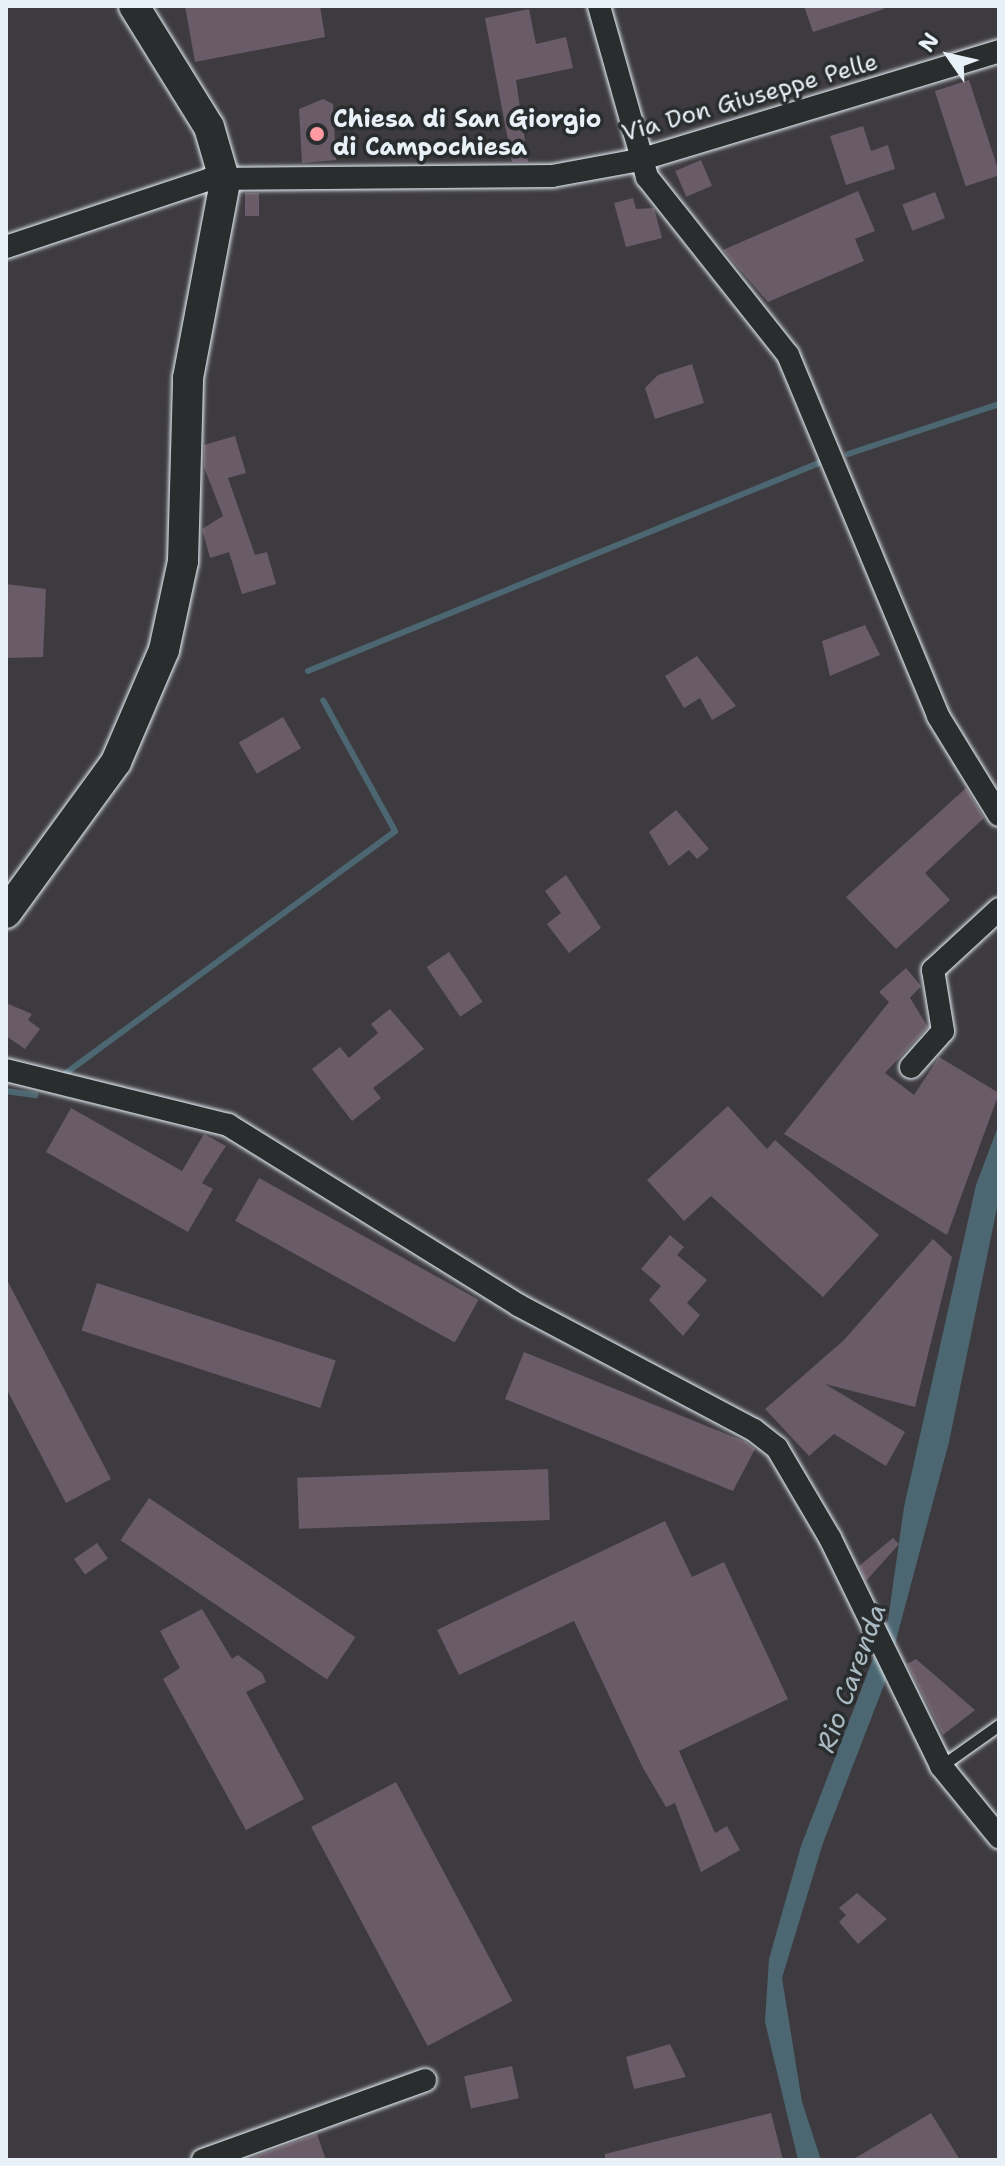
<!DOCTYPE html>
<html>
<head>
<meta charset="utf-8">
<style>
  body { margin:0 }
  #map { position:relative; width:1005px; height:2166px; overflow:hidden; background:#3d3b3f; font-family:"Shantell Sans",sans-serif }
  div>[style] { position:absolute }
  .water>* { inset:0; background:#4c6771 }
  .stream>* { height:6px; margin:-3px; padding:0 3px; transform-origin:3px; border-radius:3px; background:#4c6771 }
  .building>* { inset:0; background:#6a5b68; transform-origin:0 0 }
  .roads { filter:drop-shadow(0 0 2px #e8f1f8) drop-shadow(0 0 2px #e8f1f8) }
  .lane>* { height:11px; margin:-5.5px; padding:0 5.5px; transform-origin:5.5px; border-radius:5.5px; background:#2a2d2e }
  .street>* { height:22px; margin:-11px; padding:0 11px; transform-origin:11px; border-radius:11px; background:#2a2d2e }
  .secondary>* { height:30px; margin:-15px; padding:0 15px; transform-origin:15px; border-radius:15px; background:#2a2d2e }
  .dots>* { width:22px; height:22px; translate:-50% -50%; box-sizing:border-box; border:4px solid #2a2d2e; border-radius:50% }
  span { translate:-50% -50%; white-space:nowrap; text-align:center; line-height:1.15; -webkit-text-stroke:7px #2a2d2e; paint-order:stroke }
  .street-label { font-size:24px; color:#e8f1f8 }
  .poi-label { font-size:24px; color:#e8f1f8; font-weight:700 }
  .left { translate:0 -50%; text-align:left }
  .water-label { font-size:26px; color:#aabac2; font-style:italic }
  .frame { position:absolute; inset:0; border:8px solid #e8f1f8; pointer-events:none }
  .north { position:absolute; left:909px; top:16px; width:80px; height:80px; -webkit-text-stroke:6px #2a2d2e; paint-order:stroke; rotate:304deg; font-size:22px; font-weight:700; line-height:32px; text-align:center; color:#e8f1f8 }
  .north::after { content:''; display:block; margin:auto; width:28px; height:36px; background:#e8f1f8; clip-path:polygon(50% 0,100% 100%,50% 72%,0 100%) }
</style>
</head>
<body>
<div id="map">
  <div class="water">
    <div style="clip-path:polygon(999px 1124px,999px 1198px,949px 1442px,884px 1685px,823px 1843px,782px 1978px,802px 2102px,821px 2160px,798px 2160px,765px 2022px,769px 1959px,801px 1846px,888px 1620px,904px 1507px,976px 1185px)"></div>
  </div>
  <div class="stream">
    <div style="left:848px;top:454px;width:159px;rotate:-18.3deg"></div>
    <div style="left:308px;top:671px;width:552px;rotate:-22.15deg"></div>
    <div style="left:66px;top:1073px;width:408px;rotate:-36.3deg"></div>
    <div style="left:395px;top:831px;width:149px;rotate:-118.8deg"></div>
    <div style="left:6px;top:1091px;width:30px;rotate:8deg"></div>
  </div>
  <div class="building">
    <div style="clip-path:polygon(185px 6px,320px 6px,325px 37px,195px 62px)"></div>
    <div style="clip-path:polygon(804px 6px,883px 6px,884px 9px,813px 32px)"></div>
    <div style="clip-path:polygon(529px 9px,536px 44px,566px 37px,573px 68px,516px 80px,528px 162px,512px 162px,485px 18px)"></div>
    <div style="left:969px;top:80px;width:100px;height:36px;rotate:72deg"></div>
    <div style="clip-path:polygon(323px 99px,333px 104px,336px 160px,302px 163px,299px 109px)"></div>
    <div style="clip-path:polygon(863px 126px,871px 151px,888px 145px,895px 169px,846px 185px,830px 136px)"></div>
    <div style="left:701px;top:160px;width:28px;height:28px;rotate:67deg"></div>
    <div style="clip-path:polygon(858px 191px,875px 231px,855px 239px,864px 261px,768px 302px,723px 250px)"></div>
    <div style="left:935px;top:192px;width:28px;height:35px;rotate:69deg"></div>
    <div style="left:245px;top:193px;width:14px;height:23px"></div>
    <div style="clip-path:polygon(633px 198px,636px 209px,654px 208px,662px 238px,626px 247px,614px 203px)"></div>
    <div style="clip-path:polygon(692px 364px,704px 403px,655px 419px,645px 388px,658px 375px)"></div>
    <div style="clip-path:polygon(235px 436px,246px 473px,228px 478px,255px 555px,267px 552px,276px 584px,242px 594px,229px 552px,210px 558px,202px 529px,223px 516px,204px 467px,204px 445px)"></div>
    <div style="clip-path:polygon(6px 584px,46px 589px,43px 657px,6px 658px)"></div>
    <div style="clip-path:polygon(865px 625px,880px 655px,830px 676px,822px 641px)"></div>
    <div style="clip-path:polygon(697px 656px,736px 706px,712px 720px,700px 698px,684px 708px,665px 676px)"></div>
    <div style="left:283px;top:717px;width:36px;height:51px;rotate:60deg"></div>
    <div style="clip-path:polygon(966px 788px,984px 818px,925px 873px,950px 900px,896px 949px,846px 897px)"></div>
    <div style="clip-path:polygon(676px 810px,709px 849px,697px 859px,689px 850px,669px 866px,649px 832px)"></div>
    <div style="clip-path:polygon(566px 875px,601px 928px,569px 953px,547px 924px,561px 913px,545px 891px)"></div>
    <div style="left:449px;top:952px;width:60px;height:27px;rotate:56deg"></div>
    <div style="clip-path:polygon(906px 968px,921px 986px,910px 998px,928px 1027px,885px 1073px,914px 1095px,939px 1057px,999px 1093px,947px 1235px,784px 1134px,889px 1002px,879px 992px)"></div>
    <div style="clip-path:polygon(6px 1003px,32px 1014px,28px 1020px,40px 1029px,25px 1049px,6px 1036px)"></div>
    <div style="clip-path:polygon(390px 1009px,424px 1049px,373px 1088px,381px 1098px,352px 1121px,312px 1069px,340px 1047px,349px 1058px,378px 1033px,371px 1024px)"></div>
    <div style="clip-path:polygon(728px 1106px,767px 1149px,775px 1140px,879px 1235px,823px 1297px,711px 1196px,684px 1221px,647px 1180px)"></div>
    <div style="clip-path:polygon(71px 1108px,182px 1171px,204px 1134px,226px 1146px,202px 1183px,213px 1189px,188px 1232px,46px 1152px)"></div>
    <div style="left:259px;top:1178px;width:251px;height:49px;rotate:29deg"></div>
    <div style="clip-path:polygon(670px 1235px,684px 1247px,677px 1255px,707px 1280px,687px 1303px,700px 1315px,683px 1336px,649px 1300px,661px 1286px,641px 1269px)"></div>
    <div style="clip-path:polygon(933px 1239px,952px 1257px,915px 1407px,825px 1384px,905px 1432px,886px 1466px,834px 1434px,809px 1456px,765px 1409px,844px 1340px)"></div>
    <div style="clip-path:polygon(6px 1278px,111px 1479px,66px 1503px,6px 1388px)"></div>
    <div style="left:97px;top:1283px;width:251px;height:50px;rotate:18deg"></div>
    <div style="clip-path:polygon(524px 1352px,746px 1442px,755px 1449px,733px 1491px,505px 1399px)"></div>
    <div style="left:548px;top:1469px;width:51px;height:251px;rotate:88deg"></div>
    <div style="left:149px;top:1498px;width:249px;height:51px;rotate:34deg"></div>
    <div style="clip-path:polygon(665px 1521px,692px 1577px,724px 1562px,788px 1699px,679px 1751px,715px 1833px,727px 1826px,740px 1850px,701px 1872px,675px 1803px,666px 1807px,643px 1768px,574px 1621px,459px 1675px,437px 1630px)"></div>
    <div style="clip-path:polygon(893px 1538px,899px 1544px,866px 1581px,859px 1566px)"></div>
    <div style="left:97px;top:1543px;width:19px;height:28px;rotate:55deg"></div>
    <div style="clip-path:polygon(202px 1609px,232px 1659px,238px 1655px,262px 1673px,266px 1682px,246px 1692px,304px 1799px,246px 1830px,163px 1679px,180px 1668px,160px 1631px)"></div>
    <div style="clip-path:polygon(916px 1659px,975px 1710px,943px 1735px,907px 1664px)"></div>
    <div style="left:396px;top:1782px;width:248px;height:96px;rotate:62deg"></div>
    <div style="clip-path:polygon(857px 1893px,887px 1919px,858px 1944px,839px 1922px,846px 1915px,839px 1908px)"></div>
    <div style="clip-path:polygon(670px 2044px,686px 2077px,634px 2089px,626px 2057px)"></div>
    <div style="left:512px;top:2066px;width:33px;height:49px;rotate:78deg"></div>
    <div style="clip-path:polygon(771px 2113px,783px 2160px,605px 2160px,605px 2154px)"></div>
    <div style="clip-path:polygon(931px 2113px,960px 2160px,852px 2160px)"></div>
    <div style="clip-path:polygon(317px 2134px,326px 2160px,248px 2160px,248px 2159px)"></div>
  </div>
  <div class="roads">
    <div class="lane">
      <div style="left:941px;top:1766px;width:71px;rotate:-35.3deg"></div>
    </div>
    <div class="street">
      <div style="left:599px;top:6px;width:178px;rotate:74.3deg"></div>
      <div style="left:647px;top:177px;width:227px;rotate:51.6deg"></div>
      <div style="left:788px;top:355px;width:391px;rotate:67.4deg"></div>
      <div style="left:938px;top:716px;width:116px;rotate:58.4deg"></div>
      <div style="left:6px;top:247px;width:215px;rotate:-18.4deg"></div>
      <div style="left:210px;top:179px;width:342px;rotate:-0.5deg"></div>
      <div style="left:552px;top:176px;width:88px;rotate:-10.4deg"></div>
      <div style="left:639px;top:160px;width:376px;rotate:-16.8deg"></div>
      <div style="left:911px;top:1067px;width:48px;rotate:-48.4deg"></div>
      <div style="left:943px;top:1031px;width:62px;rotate:-99.3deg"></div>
      <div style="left:933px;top:970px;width:90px;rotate:-42.7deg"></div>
      <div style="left:6px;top:1070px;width:229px;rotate:13.9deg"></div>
      <div style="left:228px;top:1125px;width:341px;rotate:31.8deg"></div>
      <div style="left:518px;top:1305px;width:267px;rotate:27.9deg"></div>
      <div style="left:754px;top:1430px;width:29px;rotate:38deg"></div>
      <div style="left:777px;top:1448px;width:104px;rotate:59.5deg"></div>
      <div style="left:830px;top:1538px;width:254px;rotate:64deg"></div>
      <div style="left:941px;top:1766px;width:92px;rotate:50.8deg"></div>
      <div style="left:203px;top:2160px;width:236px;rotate:-19.8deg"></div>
    </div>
    <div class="secondary">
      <div style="left:6px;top:913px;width:187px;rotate:-53.9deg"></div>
      <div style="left:116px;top:762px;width:122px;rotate:-66.8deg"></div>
      <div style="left:164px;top:650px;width:91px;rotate:-77.9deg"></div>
      <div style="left:183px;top:561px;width:183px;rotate:-88.4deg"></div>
      <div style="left:188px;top:378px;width:199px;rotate:-79.3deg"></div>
      <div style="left:225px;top:182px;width:57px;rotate:-106.2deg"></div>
      <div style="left:209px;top:127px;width:142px;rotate:-121.8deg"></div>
    </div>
  </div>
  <div class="dots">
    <div style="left:317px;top:134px;background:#ff9aa2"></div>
  </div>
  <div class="street-label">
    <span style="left:750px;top:98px;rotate:-16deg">Via Don Giuseppe Pelle</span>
  </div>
  <div class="poi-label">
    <span class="left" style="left:333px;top:134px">Chiesa di San Giorgio<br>di Campochiesa</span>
  </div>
  <div class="water-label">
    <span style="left:851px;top:1678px;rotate:-70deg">Rio Carenda</span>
  </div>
  <div class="frame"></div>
  <div class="north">N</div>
</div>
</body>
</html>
